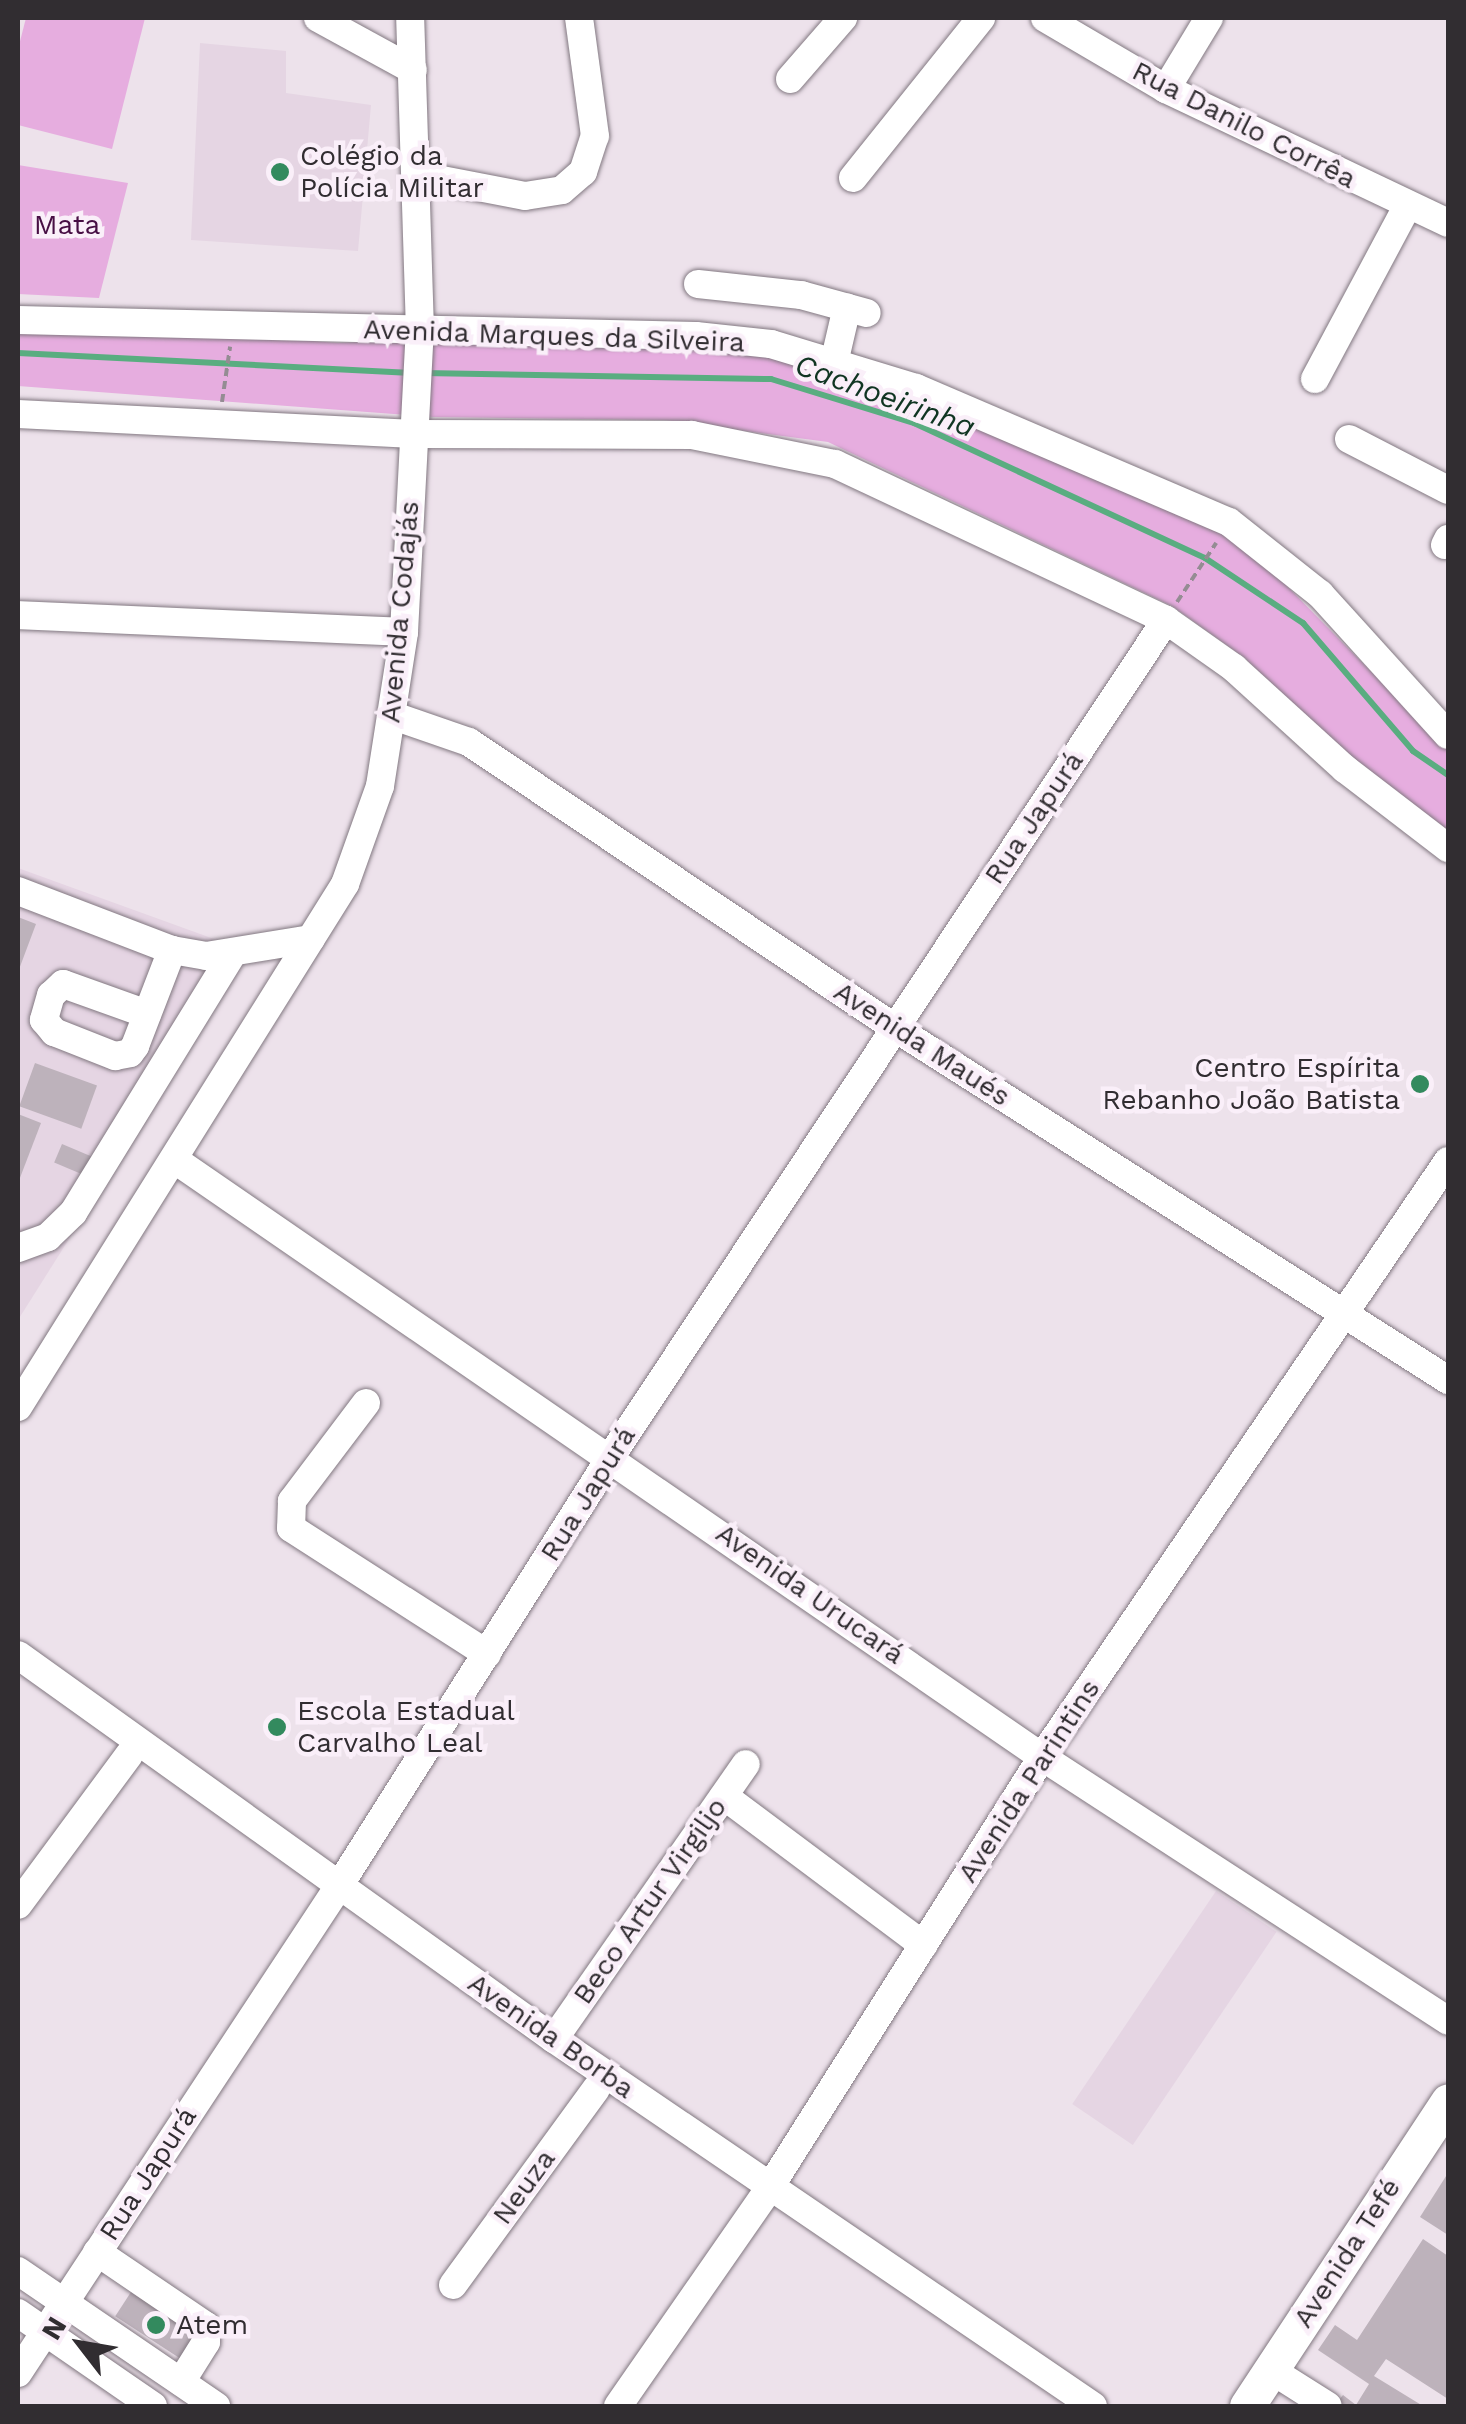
<!DOCTYPE html>
<html>
<head>
<meta charset="utf-8">
<style>
  body { margin:0 }
  #map { position:relative; width:1466px; height:2424px; overflow:hidden; background:#ede2eb; font-family:"Work Sans",sans-serif }
  div>[style] { position:absolute }
  .built>* { inset:0; background:#e5d5e3; transform-origin:0 0 }
  .green>* { inset:0; background:#e6addf }
  .stream>* { height:6px; margin:-3px; padding:0 3px; transform-origin:3px; border-radius:3px; background:#59ad80 }
  .building>* { inset:0; background:#bdb2bb; transform-origin:0 0 }
  .path>* { height:4px; margin-top:-2px; transform-origin:0; background:repeating-linear-gradient(90deg,#948c93 0 8px,transparent 0 13px) }
  .roads { filter:drop-shadow(0 0 2px #827881) drop-shadow(0 0 2px #827881) }
  .minor>* { height:28px; margin:-14px; padding:0 14px; transform-origin:14px; border-radius:14px; background:#fff }
  .major>* { height:35px; margin:-17.5px; padding:0 17.5px; transform-origin:17.5px; border-radius:17.5px; background:#fff }
  .dots>* { width:28px; height:28px; translate:-50% -50%; box-sizing:border-box; border:5px solid #faeff9; border-radius:50% }
  span { translate:-50% -50%; white-space:nowrap; text-align:center; line-height:1.15; -webkit-text-stroke:9px #faeff9; paint-order:stroke }
  .street-label { font-size:28px; color:#312d31 }
  .poi-label { font-size:28px; color:#312d31 }
  .left { translate:0 -50%; text-align:left }
  .right { translate:-100% -50%; text-align:right }
  .park-label { font-size:28px; color:#470e44 }
  .water-label { font-size:30px; color:#103522; font-style:italic }
  .frame { position:absolute; inset:0; border:20px solid #312d31; pointer-events:none }
  .north { position:absolute; left:30px; top:2294px; width:100px; height:100px; -webkit-text-stroke:8px #faeff9; paint-order:stroke; rotate:301deg; font-size:28px; font-weight:700; line-height:40px; text-align:center; color:#312d31 }
  .north::after { content:''; display:block; margin:auto; width:35px; height:45px; background:#312d31; clip-path:polygon(50% 0,100% 100%,50% 72%,0 100%) }
</style>
</head>
<body>
<div id="map">
  <div class="built">
    <div style="clip-path:polygon(200px 43px,286px 51px,286px 93px,371px 105px,358px 251px,191px 240px)"></div>
    <div style="clip-path:polygon(18px 868px,250px 952px,18px 1320px)"></div>
    <div style="left:1216px;top:1891px;width:73px;height:257px;rotate:34deg"></div>
  </div>
  <div class="green">
    <div style="clip-path:polygon(26px 18px,145px 18px,112px 149px,18px 125px,18px 49px)"></div>
    <div style="clip-path:polygon(18px 165px,128px 183px,99px 298px,18px 294px)"></div>
    <div style="clip-path:polygon(18px 319px,338px 343px,440px 339px,767px 348px,934px 405px,1221px 533px,1279px 578px,1448px 750px,1448px 841px,1345px 760px,1246px 659px,1172px 606px,828px 442px,664px 420px,434px 417px,18px 386px)"></div>
  </div>
  <div class="stream">
    <div style="left:18px;top:353px;width:394px;rotate:2.9deg"></div>
    <div style="left:423px;top:373px;width:348px;rotate:1deg"></div>
    <div style="left:771px;top:379px;width:150px;rotate:17.1deg"></div>
    <div style="left:914px;top:423px;width:321px;rotate:24.9deg"></div>
    <div style="left:1205px;top:558px;width:118px;rotate:33.6deg"></div>
    <div style="left:1303px;top:623px;width:169px;rotate:49.3deg"></div>
    <div style="left:1413px;top:751px;width:42px;rotate:34.4deg"></div>
  </div>
  <div class="building">
    <div style="clip-path:polygon(18px 917px,36px 924px,18px 972px)"></div>
    <div style="left:35px;top:1063px;width:66px;height:46px;rotate:20deg"></div>
    <div style="clip-path:polygon(18px 1114px,41px 1123px,18px 1183px)"></div>
    <div style="left:62px;top:1144px;width:47px;height:20px;rotate:23deg"></div>
    <div style="clip-path:polygon(1448px 2173px,1448px 2235px,1420px 2217px)"></div>
    <div style="clip-path:polygon(1423px 2239px,1448px 2256px,1448px 2399px,1386px 2359px,1374px 2376px,1423px 2406px,1334px 2406px,1343px 2395px,1356px 2405px,1369px 2384px,1318px 2350px,1335px 2325px,1357px 2340px)"></div>
    <div style="left:131px;top:2292px;width:77px;height:29px;rotate:33deg"></div>
  </div>
  <div class="path">
    <div style="left:222px;top:402px;width:56px;rotate:-81.7deg"></div>
    <div style="left:1177px;top:602px;width:71px;rotate:-56.5deg"></div>
  </div>
  <div class="roads">
    <div class="minor">
      <div style="left:318px;top:18px;width:108px;rotate:28.7deg"></div>
      <div style="left:1045px;top:18px;width:140px;rotate:30.4deg"></div>
      <div style="left:1166px;top:89px;width:312px;rotate:25.4deg"></div>
      <div style="left:790px;top:79px;width:81px;rotate:-49deg"></div>
      <div style="left:1166px;top:89px;width:83px;rotate:-58.8deg"></div>
      <div style="left:416px;top:175px;width:111px;rotate:10.9deg"></div>
      <div style="left:525px;top:196px;width:37px;rotate:-9deg"></div>
      <div style="left:562px;top:190px;width:28px;rotate:-41deg"></div>
      <div style="left:583px;top:172px;width:38px;rotate:-72deg"></div>
      <div style="left:595px;top:136px;width:119px;rotate:-97.7deg"></div>
      <div style="left:853px;top:178px;width:205px;rotate:-51.3deg"></div>
      <div style="left:698px;top:284px;width:104px;rotate:6.1deg"></div>
      <div style="left:801px;top:295px;width:68px;rotate:15.3deg"></div>
      <div style="left:18px;top:320px;width:678px;rotate:1.35deg"></div>
      <div style="left:696px;top:336px;width:75px;rotate:6.1deg"></div>
      <div style="left:771px;top:344px;width:152px;rotate:16.9deg"></div>
      <div style="left:916px;top:388px;width:340px;rotate:23.2deg"></div>
      <div style="left:1229px;top:522px;width:116px;rotate:38.4deg"></div>
      <div style="left:1320px;top:594px;width:190px;rotate:47.8deg"></div>
      <div style="left:834px;top:363px;width:57px;rotate:-76.9deg"></div>
      <div style="left:1315px;top:379px;width:195px;rotate:-61.9deg"></div>
      <div style="left:18px;top:414px;width:396px;rotate:2.9deg"></div>
      <div style="left:413px;top:434px;width:279px;rotate:0.2deg"></div>
      <div style="left:692px;top:435px;width:146px;rotate:11.5deg"></div>
      <div style="left:835px;top:464px;width:366px;rotate:25.2deg"></div>
      <div style="left:1166px;top:620px;width:83px;rotate:35.2deg"></div>
      <div style="left:1234px;top:668px;width:150px;rotate:42.3deg"></div>
      <div style="left:1345px;top:769px;width:130px;rotate:37.5deg"></div>
      <div style="left:1349px;top:439px;width:111px;rotate:27.3deg"></div>
      <div style="left:1445px;top:545px;width:7px;rotate:-63deg"></div>
      <div style="left:18px;top:615px;width:386px;rotate:2.5deg"></div>
      <div style="left:394px;top:716px;width:79px;rotate:19.1deg"></div>
      <div style="left:469px;top:742px;width:513px;rotate:33.88deg"></div>
      <div style="left:895px;top:1028px;width:656px;rotate:32.48deg"></div>
      <div style="left:18px;top:891px;width:165px;rotate:21deg"></div>
      <div style="left:172px;top:950px;width:35px;rotate:10deg"></div>
      <div style="left:206px;top:956px;width:106px;rotate:-9.2deg"></div>
      <div style="left:147px;top:1014px;width:89px;rotate:-160.3deg"></div>
      <div style="left:63px;top:984px;width:16px;rotate:137deg"></div>
      <div style="left:51px;top:995px;width:26px;rotate:106deg"></div>
      <div style="left:44px;top:1020px;width:16px;rotate:50deg"></div>
      <div style="left:54px;top:1032px;width:66px;rotate:21.5deg"></div>
      <div style="left:115px;top:1056px;width:15px;rotate:-11deg"></div>
      <div style="left:130px;top:1053px;width:9px;rotate:-54deg"></div>
      <div style="left:135px;top:1046px;width:103px;rotate:-68.9deg"></div>
      <div style="left:175px;top:1160px;width:1053px;rotate:34.55deg"></div>
      <div style="left:1042px;top:1757px;width:484px;rotate:33deg"></div>
      <div style="left:18px;top:1248px;width:32px;rotate:-20deg"></div>
      <div style="left:48px;top:1237px;width:35px;rotate:-44deg"></div>
      <div style="left:73px;top:1213px;width:302px;rotate:-58.4deg"></div>
      <div style="left:366px;top:1403px;width:123px;rotate:127.1deg"></div>
      <div style="left:292px;top:1501px;width:27px;rotate:92deg"></div>
      <div style="left:291px;top:1528px;width:233px;rotate:32.7deg"></div>
      <div style="left:18px;top:1407px;width:617px;rotate:-57.98deg"></div>
      <div style="left:345px;top:884px;width:104px;rotate:-70.3deg"></div>
      <div style="left:380px;top:786px;width:156px;rotate:-81.1deg"></div>
      <div style="left:404px;top:632px;width:301px;rotate:-87deg"></div>
      <div style="left:420px;top:331px;width:313px;rotate:-91.8deg"></div>
      <div style="left:18px;top:1655px;width:659px;rotate:35.62deg"></div>
      <div style="left:554px;top:2039px;width:652px;rotate:34.25deg"></div>
      <div style="left:724px;top:1796px;width:249px;rotate:36.8deg"></div>
      <div style="left:18px;top:1905px;width:187px;rotate:-53.5deg"></div>
      <div style="left:554px;top:2039px;width:335px;rotate:-55.1deg"></div>
      <div style="left:97px;top:2252px;width:132px;rotate:34.2deg"></div>
      <div style="left:206px;top:2326px;width:16px;rotate:90deg"></div>
      <div style="left:206px;top:2342px;width:47px;rotate:122deg"></div>
      <div style="left:18px;top:2271px;width:240px;rotate:34.3deg"></div>
      <div style="left:453px;top:2285px;width:243px;rotate:-53.9deg"></div>
      <div style="left:18px;top:2313px;width:164px;rotate:34.6deg"></div>
      <div style="left:1271px;top:2370px;width:67px;rotate:32.3deg"></div>
      <div style="left:18px;top:2373px;width:583px;rotate:-56.61deg"></div>
      <div style="left:339px;top:1886px;width:510px;rotate:-57.65deg"></div>
      <div style="left:612px;top:1455px;width:1002px;rotate:-56.44deg"></div>
      <div style="left:618px;top:2406px;width:267px;rotate:-55.2deg"></div>
      <div style="left:770px;top:2187px;width:509px;rotate:-57.68deg"></div>
      <div style="left:1042px;top:1757px;width:721px;rotate:-55.74deg"></div>
    </div>
    <div class="major">
      <div style="left:1247px;top:2406px;width:365px;rotate:-56.6deg"></div>
    </div>
  </div>
  <div class="dots">
    <div style="left:280px;top:172px;background:#338a5e"></div>
    <div style="left:1420px;top:1084px;background:#338a5e"></div>
    <div style="left:277px;top:1727px;background:#338a5e"></div>
    <div style="left:156px;top:2325px;background:#338a5e"></div>
  </div>
  <div class="street-label">
    <span style="left:1244px;top:125px;rotate:27deg">Rua Danilo Corrêa</span>
    <span style="left:554px;top:336px;rotate:2deg">Avenida Marques da Silveira</span>
    <span style="left:400px;top:612px;rotate:-85deg">Avenida Codajás</span>
    <span style="left:1034px;top:818px;rotate:-56deg">Rua Japurá</span>
    <span style="left:922px;top:1044px;rotate:33deg">Avenida Maués</span>
    <span style="left:588px;top:1494px;rotate:-58deg">Rua Japurá</span>
    <span style="left:810px;top:1594px;rotate:35deg">Avenida Urucará</span>
    <span style="left:1029px;top:1781px;rotate:-57deg">Avenida Parintins</span>
    <span style="left:650px;top:1901px;rotate:-55deg">Beco Artur Virgiljo</span>
    <span style="left:551px;top:2036px;rotate:35deg">Avenida Borba</span>
    <span style="left:148px;top:2174px;rotate:-57deg">Rua Japurá</span>
    <span style="left:524px;top:2187px;rotate:-54deg">Neuza</span>
    <span style="left:1347px;top:2253px;rotate:-57deg">Avenida Tefé</span>
  </div>
  <div class="poi-label">
    <span class="left" style="left:300px;top:172px">Colégio da<br>Polícia Militar</span>
    <span class="right" style="left:1400px;top:1084px">Centro Espírita<br>Rebanho João Batista</span>
    <span class="left" style="left:297px;top:1727px">Escola Estadual<br>Carvalho Leal</span>
    <span class="left" style="left:176px;top:2325px">Atem</span>
  </div>
  <div class="park-label">
    <span style="left:67px;top:225px">Mata</span>
  </div>
  <div class="water-label">
    <span style="left:885px;top:396px;rotate:20deg">Cachoeirinha</span>
  </div>
  <div class="frame"></div>
  <div class="north">N</div>
</div>
</body>
</html>
